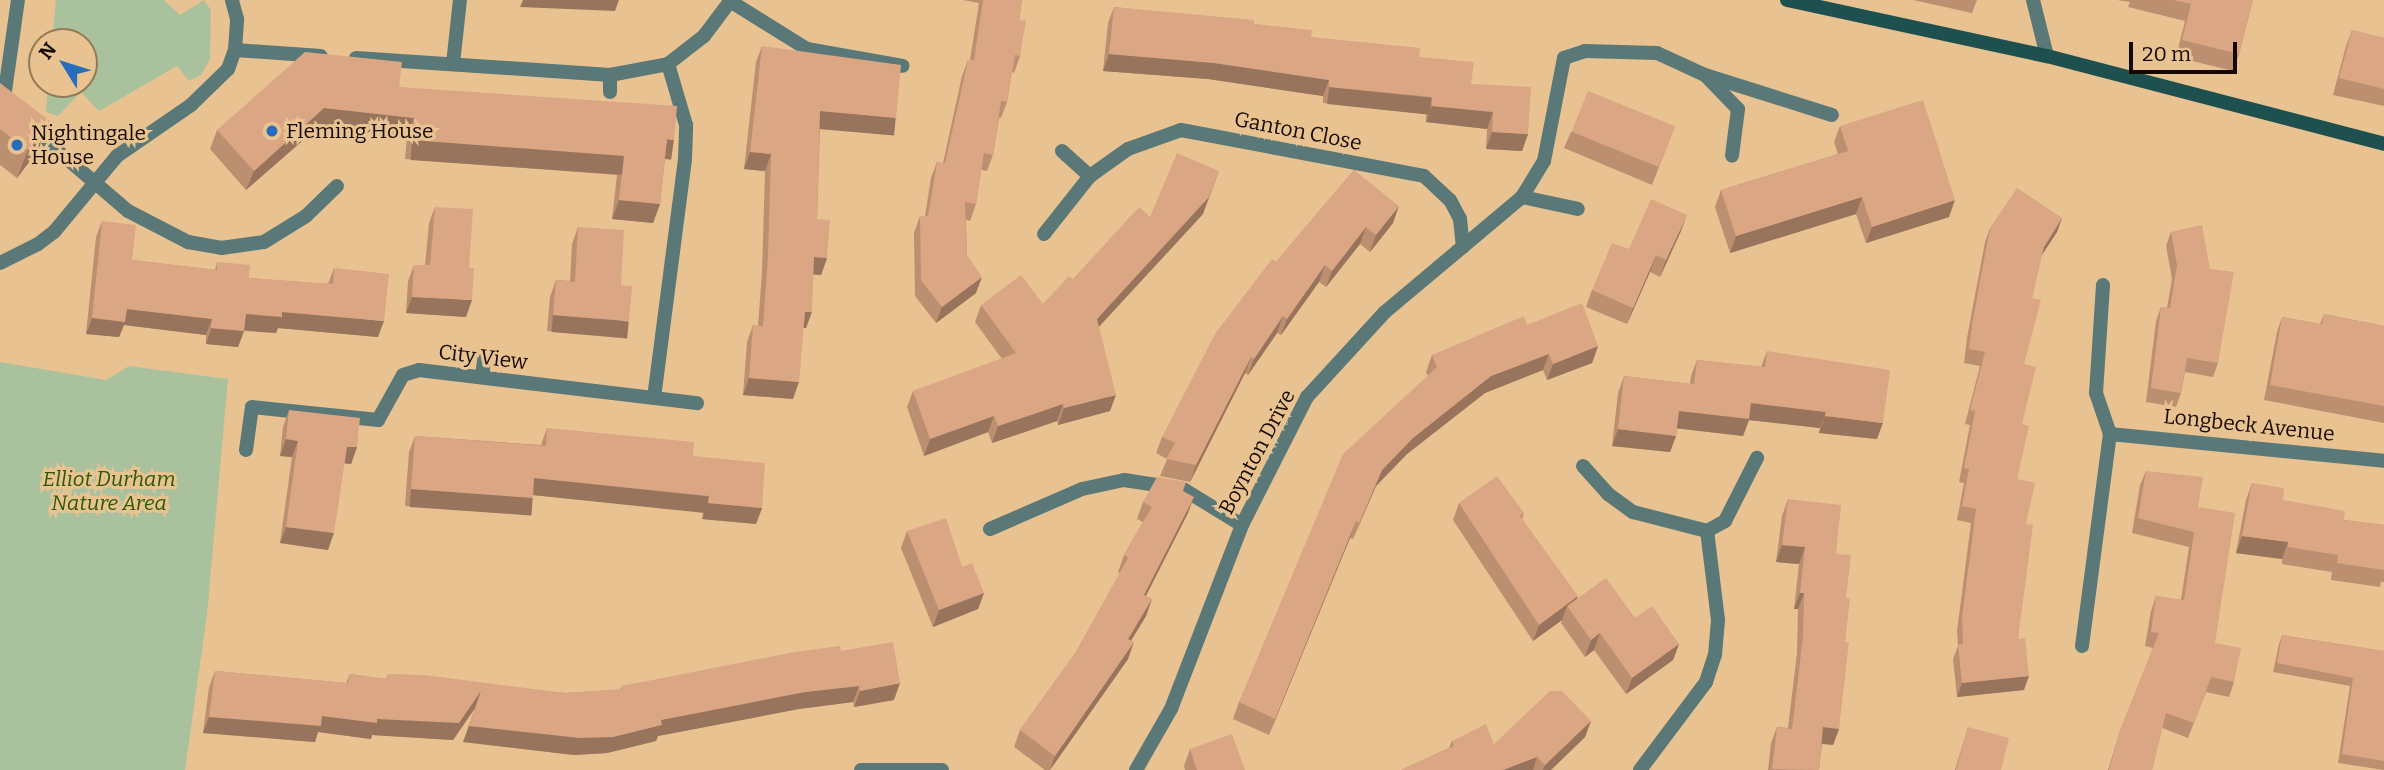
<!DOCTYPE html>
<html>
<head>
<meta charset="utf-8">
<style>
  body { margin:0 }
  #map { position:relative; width:2384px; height:770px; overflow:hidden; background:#e8c391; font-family:Bitter,serif }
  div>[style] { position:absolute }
  .green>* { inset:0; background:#aac19e }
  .lane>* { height:14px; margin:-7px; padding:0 7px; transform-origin:7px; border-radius:7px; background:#597877 }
  .street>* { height:14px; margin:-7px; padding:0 7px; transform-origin:7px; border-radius:7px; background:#597877 }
  .secondary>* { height:14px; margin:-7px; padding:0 7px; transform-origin:7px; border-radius:7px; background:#1e5050 }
  .wall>* { inset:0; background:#bc8f71 }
  .shaded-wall>* { inset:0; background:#99745c; transform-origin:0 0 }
  .building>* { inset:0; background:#dba683; transform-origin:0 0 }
  .dots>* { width:19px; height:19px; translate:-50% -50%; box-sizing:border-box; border:4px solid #e8c391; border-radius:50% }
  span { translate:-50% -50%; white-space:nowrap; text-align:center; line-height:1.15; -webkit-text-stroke:6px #e8c391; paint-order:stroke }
  .poi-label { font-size:21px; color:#160900 }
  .left { translate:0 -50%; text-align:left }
  .street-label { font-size:21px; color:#160900 }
  .park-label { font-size:21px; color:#2d5a06; font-style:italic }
  .north { position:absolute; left:28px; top:28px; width:70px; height:70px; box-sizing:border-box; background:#e8c391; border:2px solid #947957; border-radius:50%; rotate:308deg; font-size:19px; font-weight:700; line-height:28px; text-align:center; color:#160900 }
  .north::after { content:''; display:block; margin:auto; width:24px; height:32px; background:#286dbd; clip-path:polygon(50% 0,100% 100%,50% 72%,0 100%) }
  .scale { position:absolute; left:2129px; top:42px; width:108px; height:32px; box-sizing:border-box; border:4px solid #160900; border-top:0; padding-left:9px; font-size:21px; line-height:24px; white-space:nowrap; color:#160900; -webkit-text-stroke:5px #e8c391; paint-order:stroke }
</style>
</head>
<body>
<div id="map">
  <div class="green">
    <div style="clip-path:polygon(56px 0,164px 0,180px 15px,204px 0,211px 10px,210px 59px,201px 75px,189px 81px,177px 66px,99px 111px,81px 92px,58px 116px,46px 112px,48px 84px,84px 84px,84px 42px,52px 42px)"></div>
    <div style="clip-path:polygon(0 362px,106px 380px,129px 366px,228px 379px,207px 615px,185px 770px,0 770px)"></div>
  </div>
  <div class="lane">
    <div style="left:730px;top:1px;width:91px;rotate:31.9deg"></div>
    <div style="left:807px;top:49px;width:97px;rotate:10deg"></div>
    <div style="left:610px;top:75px;width:17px;rotate:90deg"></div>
    <div style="left:1706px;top:76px;width:46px;rotate:45.9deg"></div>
    <div style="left:1738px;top:109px;width:47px;rotate:97.3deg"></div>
    <div style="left:10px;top:104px;width:8px;rotate:-135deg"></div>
    <div style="left:4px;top:98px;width:99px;rotate:-81.9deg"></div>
    <div style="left:30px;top:127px;width:129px;rotate:40.6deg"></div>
    <div style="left:128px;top:211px;width:68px;rotate:27.3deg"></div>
    <div style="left:188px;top:242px;width:34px;rotate:10deg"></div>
    <div style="left:221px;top:248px;width:43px;rotate:-7.9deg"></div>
    <div style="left:264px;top:242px;width:49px;rotate:-31.8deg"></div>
    <div style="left:306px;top:216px;width:43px;rotate:-44.1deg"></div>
    <div style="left:1522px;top:197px;width:42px;rotate:-58.6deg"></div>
    <div style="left:1544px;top:161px;width:105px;rotate:-79deg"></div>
    <div style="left:1564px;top:58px;width:22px;rotate:-18deg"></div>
    <div style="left:1585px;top:51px;width:72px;rotate:1.6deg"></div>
    <div style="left:1657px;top:53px;width:53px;rotate:24.6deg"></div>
    <div style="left:1705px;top:75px;width:133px;rotate:17.5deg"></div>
    <div style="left:0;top:263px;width:42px;rotate:-26.6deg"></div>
    <div style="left:482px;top:377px;width:17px;rotate:-83deg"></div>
  </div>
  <div class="street">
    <div style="left:2033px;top:0;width:58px;rotate:76deg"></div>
    <div style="left:235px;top:50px;width:86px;rotate:4deg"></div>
    <div style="left:356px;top:58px;width:255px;rotate:3.8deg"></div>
    <div style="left:610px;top:75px;width:59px;rotate:-10.7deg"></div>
    <div style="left:668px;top:64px;width:46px;rotate:-37.9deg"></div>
    <div style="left:704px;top:36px;width:45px;rotate:-53.1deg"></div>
    <div style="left:453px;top:64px;width:64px;rotate:-83.8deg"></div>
    <div style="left:1062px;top:151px;width:38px;rotate:42deg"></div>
    <div style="left:1044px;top:234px;width:74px;rotate:-51.6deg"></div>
    <div style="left:1090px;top:176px;width:47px;rotate:-35.4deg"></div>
    <div style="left:1128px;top:149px;width:56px;rotate:-19.7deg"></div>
    <div style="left:1181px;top:130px;width:247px;rotate:10.7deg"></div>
    <div style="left:1424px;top:176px;width:35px;rotate:43deg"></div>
    <div style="left:1450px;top:200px;width:21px;rotate:62deg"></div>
    <div style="left:1460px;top:219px;width:28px;rotate:84deg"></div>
    <div style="left:38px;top:244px;width:20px;rotate:-37deg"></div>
    <div style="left:54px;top:232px;width:99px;rotate:-50.3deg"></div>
    <div style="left:117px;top:156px;width:90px;rotate:-34.6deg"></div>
    <div style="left:191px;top:105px;width:52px;rotate:-44.2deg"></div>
    <div style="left:228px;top:69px;width:20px;rotate:-70deg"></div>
    <div style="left:235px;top:50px;width:31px;rotate:-86deg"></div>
    <div style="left:237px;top:19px;width:20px;rotate:-105deg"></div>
    <div style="left:2103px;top:285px;width:108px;rotate:93.7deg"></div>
    <div style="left:2096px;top:393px;width:43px;rotate:71.1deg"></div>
    <div style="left:654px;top:398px;width:241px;rotate:-82.6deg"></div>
    <div style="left:685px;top:159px;width:34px;rotate:-88deg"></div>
    <div style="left:686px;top:125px;width:64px;rotate:-106.4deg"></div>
    <div style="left:246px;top:450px;width:43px;rotate:-82.1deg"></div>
    <div style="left:252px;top:407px;width:127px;rotate:5.9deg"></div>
    <div style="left:378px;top:420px;width:51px;rotate:-60.9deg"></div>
    <div style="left:403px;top:375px;width:17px;rotate:-17deg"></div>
    <div style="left:419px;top:370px;width:280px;rotate:6.8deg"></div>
    <div style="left:1583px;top:466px;width:38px;rotate:48deg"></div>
    <div style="left:1608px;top:494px;width:31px;rotate:36deg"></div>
    <div style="left:1633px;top:512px;width:76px;rotate:14.4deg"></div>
    <div style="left:990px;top:529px;width:100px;rotate:-23.5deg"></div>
    <div style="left:1082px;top:489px;width:43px;rotate:-12.1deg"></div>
    <div style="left:1124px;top:480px;width:60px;rotate:8.7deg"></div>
    <div style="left:1183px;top:489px;width:69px;rotate:31.4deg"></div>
    <div style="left:2082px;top:646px;width:214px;rotate:-82.5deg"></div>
    <div style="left:2110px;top:434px;width:275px;rotate:5.6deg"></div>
    <div style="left:861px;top:770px;width:81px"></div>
    <div style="left:1136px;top:770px;width:70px;rotate:-60.2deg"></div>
    <div style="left:1171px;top:709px;width:197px;rotate:-68.9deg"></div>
    <div style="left:1242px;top:525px;width:144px;rotate:-63.1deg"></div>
    <div style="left:1307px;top:397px;width:115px;rotate:-47.5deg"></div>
    <div style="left:1385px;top:312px;width:179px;rotate:-40deg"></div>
    <div style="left:1522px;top:197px;width:57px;rotate:12.1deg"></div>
    <div style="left:1640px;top:770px;width:110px;rotate:-53.1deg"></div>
    <div style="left:1706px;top:682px;width:28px;rotate:-72deg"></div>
    <div style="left:1715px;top:655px;width:35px;rotate:-85deg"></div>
    <div style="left:1718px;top:620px;width:90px;rotate:-97deg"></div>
    <div style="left:1707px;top:531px;width:21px;rotate:-29deg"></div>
    <div style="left:1725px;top:521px;width:71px;rotate:-63.1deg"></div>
  </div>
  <div class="secondary">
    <div style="left:1787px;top:0;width:266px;rotate:12.2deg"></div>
    <div style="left:2047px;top:56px;width:348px;rotate:14.6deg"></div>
  </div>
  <div class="wall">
    <div style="clip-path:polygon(963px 0,1022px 0,1019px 20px,1020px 56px,1014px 73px,1012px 72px,1007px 102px,1001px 118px,999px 118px,993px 155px,987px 171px,981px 170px,976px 204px,970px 221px,966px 220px,967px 255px,976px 293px,936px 323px,915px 296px,914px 233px,920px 216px,925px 216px,931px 178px,937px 162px,943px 163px,962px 76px,968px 60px,970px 60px,979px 3px)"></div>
    <div style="clip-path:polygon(1913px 0,1977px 0,1972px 13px)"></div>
    <div style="clip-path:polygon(2117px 0,2253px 0,2239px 54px,2233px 71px,2176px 57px,2186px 17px,2185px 21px,2128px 7px,2130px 2px)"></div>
    <div style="clip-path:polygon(1114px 7px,1254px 24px,1311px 37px,1419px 57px,1471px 84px,1528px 134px,1522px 151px,1486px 149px,1487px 129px,1426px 122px,1426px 114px,1323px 103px,1323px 96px,1208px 79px,1103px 71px,1108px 23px)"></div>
    <div style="clip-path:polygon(2352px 30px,2384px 38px,2384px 106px,2333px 95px,2346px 46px)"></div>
    <div style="clip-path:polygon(762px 46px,890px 135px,820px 128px,817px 219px,827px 258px,821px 275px,813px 274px,806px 328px,803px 328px,793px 399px,743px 395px,747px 342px,753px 325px,758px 326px,762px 272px,765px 171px,744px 169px,756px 62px)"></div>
    <div style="clip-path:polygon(0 83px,39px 149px,17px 178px,0 165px)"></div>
    <div style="clip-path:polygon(399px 87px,667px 159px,665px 159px,660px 204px,653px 223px,612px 219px,617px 175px,405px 159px,407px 137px,317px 128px,246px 190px,210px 149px,217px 130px)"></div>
    <div style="clip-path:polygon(1675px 126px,1652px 185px,1564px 148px,1571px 132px)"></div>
    <div style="clip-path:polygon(1840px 126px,1949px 217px,1866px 243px,1856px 214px,1730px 253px,1715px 207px,1721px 190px,1838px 154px,1834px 142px)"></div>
    <div style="clip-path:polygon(1354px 170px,1393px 223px,1370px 252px,1360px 244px,1326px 287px,1319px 282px,1281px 335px,1277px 333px,1248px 375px,1245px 373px,1190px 482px,1160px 476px,1167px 459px,1156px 453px,1162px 437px,1276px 262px)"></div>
    <div style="clip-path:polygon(435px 207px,466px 317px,406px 313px,408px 281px,414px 265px,425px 265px,429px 223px)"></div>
    <div style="clip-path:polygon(1203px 214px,1099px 327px,1110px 411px,1058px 425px,1057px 421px,992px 443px,988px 432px,924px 456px,907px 407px,913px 391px,1002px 359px,975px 322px,981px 305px,1043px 304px,1150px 217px)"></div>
    <div style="clip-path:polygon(2062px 218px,2057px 232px,2041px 256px,2032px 298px,2024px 364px,2022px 424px,2017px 479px,2026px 524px,2018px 639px,2024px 690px,1957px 697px,1953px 659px,1958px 646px,1957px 631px,1971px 523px,1957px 520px,1964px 483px,1959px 482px,1970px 425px,1965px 424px,1980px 366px,1964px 363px,1967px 338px,1985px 242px,1990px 228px)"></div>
    <div style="clip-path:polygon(102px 221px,132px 260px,215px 270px,217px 262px,249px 278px,328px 284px,334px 268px,378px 337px,278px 328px,276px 333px,244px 331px,238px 347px,206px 344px,206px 335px,124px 325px,119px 337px,86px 334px,96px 237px)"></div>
    <div style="clip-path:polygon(578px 227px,621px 285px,623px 337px,547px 331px,550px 297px,556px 280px,570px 281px,572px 244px)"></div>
    <div style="clip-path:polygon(1681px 231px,1660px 277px,1650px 272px,1627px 324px,1586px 307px,1592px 290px,1629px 249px)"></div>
    <div style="clip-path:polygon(2171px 232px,2218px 363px,2213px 377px,2185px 372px,2181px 393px,2176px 407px,2146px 402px,2156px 321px,2161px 307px,2167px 308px,2172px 279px,2166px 246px)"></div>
    <div style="clip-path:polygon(2324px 314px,2384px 326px,2384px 423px,2264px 400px,2277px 332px,2282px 317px,2320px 324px)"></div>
    <div style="clip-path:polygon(1527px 325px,1598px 346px,1592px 363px,1547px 380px,1543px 370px,1485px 393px,1407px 454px,1376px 486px,1353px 539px,1350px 538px,1269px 735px,1233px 719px,1239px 702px,1428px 376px,1426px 372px,1432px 355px)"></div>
    <div style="clip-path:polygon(1767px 351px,1877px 439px,1819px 433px,1820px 428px,1749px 420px,1743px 436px,1677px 428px,1676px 436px,1670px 452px,1612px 446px,1618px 393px,1624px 376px,1690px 384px,1691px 376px,1697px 360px,1761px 367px)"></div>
    <div style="clip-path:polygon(289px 410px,357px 447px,351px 464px,344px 463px,328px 550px,280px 543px,292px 457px,280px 456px,283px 427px)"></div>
    <div style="clip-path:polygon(547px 428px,693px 456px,762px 508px,756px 524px,702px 519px,703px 512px,533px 495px,527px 515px,405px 506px,409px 452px,415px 436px,541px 445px)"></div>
    <div style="clip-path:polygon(2146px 471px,2198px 507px,2215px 643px,2234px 682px,2229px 697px,2206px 692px,2188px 738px,2162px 728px,2152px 770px,2108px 770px,2120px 731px,2153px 648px,2145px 646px,2151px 611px,2156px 596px,2181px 600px,2189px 547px,2132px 533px,2140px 485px)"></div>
    <div style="clip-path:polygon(2252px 483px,2283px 500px,2344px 520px,2384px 525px,2384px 582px,2381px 582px,2380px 587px,2331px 580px,2332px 572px,2282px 564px,2282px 559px,2236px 553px,2246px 500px)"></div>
    <div style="clip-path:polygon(1183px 491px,1188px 513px,1146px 596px,1152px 599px,1146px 616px,1131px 641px,1128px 659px,1050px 770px,1045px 770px,1014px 747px,1020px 730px,1076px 652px,1120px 573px,1118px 572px,1124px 555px,1143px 522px,1137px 519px,1143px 502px)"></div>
    <div style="clip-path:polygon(1788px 499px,1836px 554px,1846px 598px,1845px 642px,1839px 729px,1833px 745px,1822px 744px,1819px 770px,1768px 770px,1771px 743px,1777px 727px,1788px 728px,1797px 653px,1798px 609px,1794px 609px,1799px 564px,1776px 562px,1782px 516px)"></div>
    <div style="clip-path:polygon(1459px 503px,1524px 513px,1522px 519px,1577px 599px,1635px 618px,1679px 644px,1673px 660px,1626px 694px,1594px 650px,1585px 657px,1561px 623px,1562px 620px,1533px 641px,1453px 520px)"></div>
    <div style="clip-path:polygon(907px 531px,962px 567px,984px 593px,978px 609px,933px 627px,901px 548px)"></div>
    <div style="clip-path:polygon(2282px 635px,2384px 651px,2384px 770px,2338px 763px,2350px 686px,2273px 672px,2279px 644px)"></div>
    <div style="clip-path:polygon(841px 651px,894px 700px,854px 707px,853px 702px,799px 709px,658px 736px,656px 741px,607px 753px,574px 755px,463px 742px,475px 708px,453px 740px,372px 735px,371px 739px,318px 732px,315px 742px,203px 733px,209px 687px,215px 671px,346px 683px,350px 674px,386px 679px,388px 674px,565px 693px,620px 690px,622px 686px)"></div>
    <div style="clip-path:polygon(1591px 721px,1585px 737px,1551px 770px,1401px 770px,1449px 748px,1452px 741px,1494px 744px)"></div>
    <div style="clip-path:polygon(1968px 727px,2001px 770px,1955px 770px)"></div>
    <div style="clip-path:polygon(1190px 749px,1245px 770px,1185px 770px,1184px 766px)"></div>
  </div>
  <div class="shaded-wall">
    <div style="clip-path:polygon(523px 0,619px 0,615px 11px,520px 7px)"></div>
    <div style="clip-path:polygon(1109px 54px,1214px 63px,1329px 80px,1323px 96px,1208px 79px,1103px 71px)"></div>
    <div style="left:1329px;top:87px;width:103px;height:17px;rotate:6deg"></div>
    <div style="clip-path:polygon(1432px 106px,1493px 112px,1487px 129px,1426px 122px)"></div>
    <div style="clip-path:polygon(324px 108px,414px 118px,407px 137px,317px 128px,246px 190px,254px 171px)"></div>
    <div style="left:820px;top:111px;width:76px;height:18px;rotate:5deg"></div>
    <div style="clip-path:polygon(50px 121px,39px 149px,17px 178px,28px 150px)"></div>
    <div style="clip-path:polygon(1492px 132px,1528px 134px,1522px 151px,1486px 149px)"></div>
    <div style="left:667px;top:139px;width:7px;height:20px;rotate:8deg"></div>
    <div style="left:412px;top:140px;width:213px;height:20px;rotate:4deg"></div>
    <div style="clip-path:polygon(750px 152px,771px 154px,765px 171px,744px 169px)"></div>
    <div style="clip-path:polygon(1219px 171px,1203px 214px,1091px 335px,1097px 319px)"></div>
    <div style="clip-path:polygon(1862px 197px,1856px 214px,1730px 253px,1736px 236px)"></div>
    <div style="clip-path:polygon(619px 200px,660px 204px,653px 223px,612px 219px)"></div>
    <div style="clip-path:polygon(1955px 200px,1949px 217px,1866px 243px,1872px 227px)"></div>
    <div style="clip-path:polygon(1399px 206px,1393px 223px,1370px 252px,1376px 235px)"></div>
    <div style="clip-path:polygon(1687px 215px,1681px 231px,1660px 277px,1666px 260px)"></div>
    <div style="clip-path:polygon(2062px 218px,2057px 232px,2038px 261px,2044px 247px)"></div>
    <div style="clip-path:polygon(1366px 227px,1360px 244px,1326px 287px,1332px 271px)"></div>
    <div style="clip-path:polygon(1656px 255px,1650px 272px,1627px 324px,1633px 308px)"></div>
    <div style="clip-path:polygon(814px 257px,827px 258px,821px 275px,808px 274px)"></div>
    <div style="clip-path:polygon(1325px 265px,1319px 282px,1281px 335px,1287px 319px)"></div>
    <div style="clip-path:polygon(982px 277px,976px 293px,936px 323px,942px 307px)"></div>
    <div style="clip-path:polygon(412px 297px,472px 300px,466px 317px,406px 313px)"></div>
    <div style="clip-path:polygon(127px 309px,212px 319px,206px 335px,124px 325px,119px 337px,86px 334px,92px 318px)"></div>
    <div style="clip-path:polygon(282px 312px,384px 321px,378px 337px,278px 328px,276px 333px,240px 330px,246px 314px)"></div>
    <div style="clip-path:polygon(805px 312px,812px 312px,806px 328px,799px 328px)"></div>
    <div style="left:553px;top:315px;width:76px;height:17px;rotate:5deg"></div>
    <div style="clip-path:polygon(1283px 316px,1277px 333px,1248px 375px,1254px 359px)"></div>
    <div style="clip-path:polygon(211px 328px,244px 331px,238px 347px,206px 344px)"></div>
    <div style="clip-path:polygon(1598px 346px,1592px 363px,1547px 380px,1553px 364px)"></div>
    <div style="clip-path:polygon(1549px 354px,1543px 370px,1485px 393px,1407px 454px,1376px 486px,1353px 539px,1382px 470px,1413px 438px,1491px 376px)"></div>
    <div style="clip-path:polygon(1251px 357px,1245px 373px,1190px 482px,1196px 465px)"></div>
    <div style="clip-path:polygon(749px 378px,799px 382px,793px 399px,743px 395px)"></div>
    <div style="clip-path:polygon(1116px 395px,1110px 411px,1058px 425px,1064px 408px)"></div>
    <div style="clip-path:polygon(1751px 403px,1826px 412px,1820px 428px,1749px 420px,1743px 436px,1673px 428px,1679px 411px)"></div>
    <div style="clip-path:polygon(1063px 404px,1057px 421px,992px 443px,998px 426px)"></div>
    <div style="clip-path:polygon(994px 416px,988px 432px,924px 456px,930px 439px)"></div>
    <div style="clip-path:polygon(1825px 416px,1883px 423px,1877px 439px,1819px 433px)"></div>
    <div style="clip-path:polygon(1618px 429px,1676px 436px,1670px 452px,1612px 446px)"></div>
    <div style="clip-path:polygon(286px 439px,298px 441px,292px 457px,280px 456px)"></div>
    <div style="clip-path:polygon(347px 447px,357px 447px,351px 464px,341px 463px)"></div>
    <div style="left:534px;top:478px;width:176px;height:17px;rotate:6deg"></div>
    <div style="left:411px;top:489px;width:122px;height:18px;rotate:4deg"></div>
    <div style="clip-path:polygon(1194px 497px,1188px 513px,1138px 611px,1144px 595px)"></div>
    <div style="clip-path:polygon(708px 503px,762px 508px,756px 524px,702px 519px)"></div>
    <div style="clip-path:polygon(1356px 521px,1350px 538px,1269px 735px,1275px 719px)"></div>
    <div style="clip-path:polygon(286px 527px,334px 533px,328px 550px,280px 543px)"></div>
    <div style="clip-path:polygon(2242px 536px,2288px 542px,2282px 559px,2236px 553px)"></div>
    <div style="clip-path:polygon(1782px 545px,1805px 547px,1799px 564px,1776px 562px)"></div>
    <div style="clip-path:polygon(984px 593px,978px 609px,933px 627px,939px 610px)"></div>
    <div style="clip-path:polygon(1800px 593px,1804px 593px,1798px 609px,1794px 609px)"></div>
    <div style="clip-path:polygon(1578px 596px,1572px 612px,1567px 606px,1562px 620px,1533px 641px,1539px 625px)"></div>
    <div style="clip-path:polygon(1152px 599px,1146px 616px,1122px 655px,1128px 639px)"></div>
    <div style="clip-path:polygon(1600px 633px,1594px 650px,1585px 657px,1591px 640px)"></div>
    <div style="clip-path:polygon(1134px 642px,1128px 659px,1050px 770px,1055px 756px)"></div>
    <div style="clip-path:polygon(1679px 644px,1673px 660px,1626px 694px,1632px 678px)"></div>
    <div style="clip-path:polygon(2029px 676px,2024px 690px,1957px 697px,1962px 683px)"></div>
    <div style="clip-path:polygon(900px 683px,894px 700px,854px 707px,860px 691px)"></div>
    <div style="clip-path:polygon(859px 686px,853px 702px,799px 709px,658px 736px,656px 741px,607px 753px,574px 755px,463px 742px,469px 726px,661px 720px,805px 692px)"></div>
    <div style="clip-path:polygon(481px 691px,475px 708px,453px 740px,372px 735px,371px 739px,318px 732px,315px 742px,203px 733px,209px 717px,322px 716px,377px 719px)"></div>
    <div style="clip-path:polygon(1591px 721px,1585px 737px,1551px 770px,1543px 770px,1545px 765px)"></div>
    <div style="clip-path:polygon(1823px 727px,1839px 729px,1833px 745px,1817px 743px)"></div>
    <div style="clip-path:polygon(1537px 757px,1533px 770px,1503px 770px)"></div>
  </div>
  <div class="building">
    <div style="clip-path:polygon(983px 0,1022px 0,1019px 20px,1026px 21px,1020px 56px,1015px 55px,1007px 102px,1001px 101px,993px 155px,984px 153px,976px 204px,965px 202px,967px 255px,982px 277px,942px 307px,921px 280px,920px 216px,928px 216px,937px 162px,945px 163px,968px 60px,974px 60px)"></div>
    <div style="clip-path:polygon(2173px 0,2192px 0,2191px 4px)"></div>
    <div style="clip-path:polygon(2192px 0,2253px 0,2239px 54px,2182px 40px)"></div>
    <div style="clip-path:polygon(1114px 7px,1254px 20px,1254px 24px,1312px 30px,1311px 37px,1420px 48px,1419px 57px,1474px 62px,1471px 84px,1531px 87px,1528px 134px,1492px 132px,1493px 112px,1432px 106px,1432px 97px,1329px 87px,1329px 80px,1214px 63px,1109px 54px)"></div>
    <div style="clip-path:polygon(2352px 30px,2384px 38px,2384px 89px,2339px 78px)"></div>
    <div style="clip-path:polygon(762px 46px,901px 65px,896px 118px,820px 111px,817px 219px,830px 220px,827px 258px,814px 257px,812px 312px,805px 312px,799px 382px,749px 378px,753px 325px,763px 326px,768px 256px,771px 154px,750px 152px)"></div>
    <div style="clip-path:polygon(305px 52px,402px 62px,399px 87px,677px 106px,674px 140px,667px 139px,660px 204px,619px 200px,624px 156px,412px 140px,414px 118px,324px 108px,254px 171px,217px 130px)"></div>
    <div style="clip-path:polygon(0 83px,50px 121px,28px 150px,0 129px)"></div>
    <div style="left:1588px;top:91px;width:94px;height:44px;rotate:22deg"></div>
    <div style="clip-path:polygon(1923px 100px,1955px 200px,1872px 227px,1862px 197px,1736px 236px,1721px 190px,1848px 151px,1840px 126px)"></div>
    <div style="clip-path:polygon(1177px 153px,1219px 171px,1209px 197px,1097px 319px,1116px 395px,1064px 408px,1063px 404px,998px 426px,994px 416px,930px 439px,913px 391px,1016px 353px,981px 305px,1021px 275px,1043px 304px,1069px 276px,1073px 279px,1139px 207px,1150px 217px)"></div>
    <div style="clip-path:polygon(1354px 170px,1399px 206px,1376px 235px,1366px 227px,1332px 271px,1325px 265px,1287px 319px,1283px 316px,1254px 359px,1251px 357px,1196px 465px,1166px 459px,1175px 443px,1162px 437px,1215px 334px,1272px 259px,1276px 262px)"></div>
    <div style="clip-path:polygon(2017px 188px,2062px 218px,2044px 247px,2032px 298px,2041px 300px,2024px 364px,2036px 367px,2022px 424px,2029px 426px,2017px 479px,2035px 483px,2026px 524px,2033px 525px,2018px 639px,2025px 638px,2029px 676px,1962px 683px,1958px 645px,1963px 644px,1962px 617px,1976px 509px,1962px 506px,1969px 469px,1964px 468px,1975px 411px,1970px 410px,1985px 352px,1969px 349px,1972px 324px,1990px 228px)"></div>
    <div style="clip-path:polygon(1651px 199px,1687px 215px,1666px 260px,1656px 255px,1633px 308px,1592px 290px,1612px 243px,1629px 249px)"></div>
    <div style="clip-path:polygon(435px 207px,473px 209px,469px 268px,474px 268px,472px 300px,412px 297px,414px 265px,430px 265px)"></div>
    <div style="clip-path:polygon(102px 221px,136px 225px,132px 260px,217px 270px,217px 262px,250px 265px,249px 278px,333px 284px,334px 268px,389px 274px,384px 321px,282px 312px,282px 317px,246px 314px,244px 331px,211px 328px,212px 319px,127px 309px,125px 322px,92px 318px)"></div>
    <div style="clip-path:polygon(2202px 225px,2210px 269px,2234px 272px,2218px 363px,2187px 358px,2181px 393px,2151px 388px,2161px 307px,2170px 308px,2177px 265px,2171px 232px)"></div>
    <div style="clip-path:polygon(578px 227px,624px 230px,621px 285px,632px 286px,629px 321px,553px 315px,556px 280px,575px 282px)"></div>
    <div style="clip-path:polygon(1582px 303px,1598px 346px,1553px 364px,1549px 354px,1491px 376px,1413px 438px,1382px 470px,1359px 523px,1356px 521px,1275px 719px,1239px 702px,1343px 454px,1437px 367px,1432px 355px,1524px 316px,1527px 325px)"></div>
    <div style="clip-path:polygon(2324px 314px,2384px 326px,2384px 406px,2270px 385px,2282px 317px,2322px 324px)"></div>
    <div style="clip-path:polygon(1767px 351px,1890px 370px,1883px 423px,1825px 416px,1826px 412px,1751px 403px,1749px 419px,1679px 411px,1676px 436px,1618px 429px,1624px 376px,1694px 384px,1697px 360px,1765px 367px)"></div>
    <div style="clip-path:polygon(289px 410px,360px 418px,357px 447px,347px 447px,334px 533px,286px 527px,298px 441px,286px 439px)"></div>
    <div style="clip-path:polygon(547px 428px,694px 442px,693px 456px,765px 463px,762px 508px,708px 503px,709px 496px,534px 478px,533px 498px,411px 489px,415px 436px,546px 446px)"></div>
    <div style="clip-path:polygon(2146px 471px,2203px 477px,2198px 507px,2235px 513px,2215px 643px,2241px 648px,2234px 682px,2211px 677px,2194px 723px,2166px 713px,2152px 770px,2109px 770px,2120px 731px,2159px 633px,2151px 632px,2156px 596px,2184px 600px,2194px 532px,2138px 518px)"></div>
    <div style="clip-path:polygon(1497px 476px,1524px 513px,1520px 516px,1578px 596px,1539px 625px,1459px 503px)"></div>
    <div style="clip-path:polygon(1157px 477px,1186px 482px,1183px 491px,1194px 497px,1144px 595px,1152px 599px,1128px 639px,1134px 642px,1055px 756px,1020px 730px,1076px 652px,1128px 558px,1124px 555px,1152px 507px,1143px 502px)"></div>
    <div style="clip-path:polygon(2252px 483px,2284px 488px,2283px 500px,2345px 511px,2344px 520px,2384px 525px,2384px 570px,2337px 563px,2338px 555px,2288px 547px,2288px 542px,2242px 536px)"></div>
    <div style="clip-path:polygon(1788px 499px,1841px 505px,1836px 554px,1851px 555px,1846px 598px,1850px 599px,1845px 642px,1849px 642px,1839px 729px,1823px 727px,1819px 770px,1772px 769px,1777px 727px,1792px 729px,1803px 636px,1804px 593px,1800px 593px,1805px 547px,1782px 545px)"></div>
    <div style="clip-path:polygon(946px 518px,962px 567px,972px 563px,984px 593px,939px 610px,907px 531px)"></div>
    <div style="clip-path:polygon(1606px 578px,1635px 618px,1652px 606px,1679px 644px,1632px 678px,1600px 633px,1591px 640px,1567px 606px)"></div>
    <div style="clip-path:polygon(2282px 635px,2384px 651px,2384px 761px,2342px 754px,2353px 678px,2277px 663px)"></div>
    <div style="clip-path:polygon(893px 642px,900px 683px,860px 691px,859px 686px,805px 692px,661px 720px,662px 725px,613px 737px,580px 738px,469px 726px,481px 691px,459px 723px,377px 719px,377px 723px,322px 716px,321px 726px,209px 717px,215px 671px,348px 683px,350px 674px,387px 679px,388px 674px,424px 675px,565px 693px,622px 689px,622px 686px,795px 652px,840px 646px,841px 651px)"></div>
    <div style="clip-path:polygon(1550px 691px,1562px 691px,1591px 721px,1545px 765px,1537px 757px,1503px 770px,1401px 770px,1454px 746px,1452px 741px,1486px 724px,1494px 744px)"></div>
    <div style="clip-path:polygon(1968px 727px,2009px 738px,2001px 770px,1956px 770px)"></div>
    <div style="clip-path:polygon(1232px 734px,1245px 770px,1197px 770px,1190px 749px)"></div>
  </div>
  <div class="dots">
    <div style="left:272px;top:131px;background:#286dbd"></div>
    <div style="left:17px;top:145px;background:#286dbd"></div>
  </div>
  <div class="poi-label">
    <span class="left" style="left:286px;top:131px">Fleming House</span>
    <span class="left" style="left:31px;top:145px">Nightingale<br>House</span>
  </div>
  <div class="street-label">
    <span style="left:1298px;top:131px;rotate:11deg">Ganton Close</span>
    <span style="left:483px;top:357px;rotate:7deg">City View</span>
    <span style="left:2249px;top:425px;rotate:6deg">Longbeck Avenue</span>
    <span style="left:1257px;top:452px;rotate:-62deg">Boynton Drive</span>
  </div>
  <div class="park-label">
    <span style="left:109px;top:491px">Elliot Durham<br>Nature Area</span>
  </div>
  <div class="north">N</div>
  <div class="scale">20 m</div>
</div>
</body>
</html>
